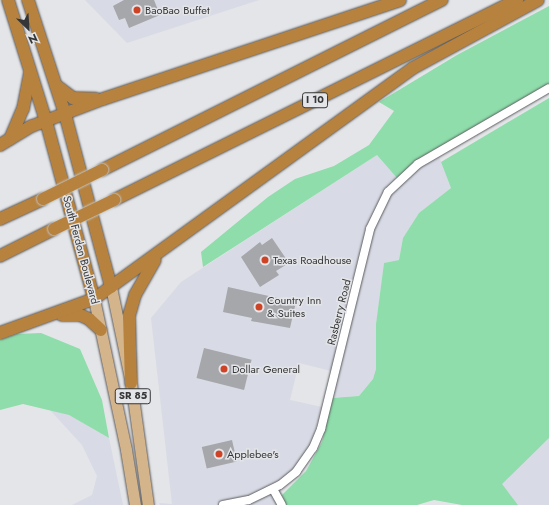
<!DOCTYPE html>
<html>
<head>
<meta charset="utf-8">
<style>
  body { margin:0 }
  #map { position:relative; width:549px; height:505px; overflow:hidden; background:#e4e5e8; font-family:Jost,sans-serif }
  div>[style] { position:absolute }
  .built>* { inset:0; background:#d8dae5 }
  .green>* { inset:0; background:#8eddaa }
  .building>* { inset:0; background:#a6a7aa; transform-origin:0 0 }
  .roads { filter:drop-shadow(0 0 1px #5a5b5e) drop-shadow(0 0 1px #5a5b5e) }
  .minor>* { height:8px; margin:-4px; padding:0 4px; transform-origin:4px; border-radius:4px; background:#fff }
  .major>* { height:11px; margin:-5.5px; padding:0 5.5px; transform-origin:5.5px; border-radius:5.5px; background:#d4b48b }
  .highway>* { height:12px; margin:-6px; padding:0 6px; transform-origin:6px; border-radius:6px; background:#b7823e }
  .bridges { filter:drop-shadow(0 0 1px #c2c3c3) drop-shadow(0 0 1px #c2c3c3) }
  .highway-bridge>* { height:12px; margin:-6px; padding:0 6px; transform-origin:6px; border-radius:6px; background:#b7823e }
  .dots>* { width:11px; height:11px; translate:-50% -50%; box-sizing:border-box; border:2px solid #e4e5e8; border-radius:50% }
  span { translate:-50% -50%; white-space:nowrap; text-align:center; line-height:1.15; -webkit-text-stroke:3px #e4e5e8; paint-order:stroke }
  .shield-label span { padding:1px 3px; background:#e4e5e8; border:1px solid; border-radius:3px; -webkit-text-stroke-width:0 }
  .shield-label { font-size:10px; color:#353637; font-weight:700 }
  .poi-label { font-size:11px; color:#353637 }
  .left { translate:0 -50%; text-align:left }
  .street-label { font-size:11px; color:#353637 }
  .north { position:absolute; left:8px; top:8px; width:40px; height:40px; -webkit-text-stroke:3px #e4e5e8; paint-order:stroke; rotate:155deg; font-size:11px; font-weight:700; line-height:16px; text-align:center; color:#353637 }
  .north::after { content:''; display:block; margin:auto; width:14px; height:18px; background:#353637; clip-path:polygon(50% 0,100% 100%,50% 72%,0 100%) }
</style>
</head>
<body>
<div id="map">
  <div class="built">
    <div style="clip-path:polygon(85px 0,259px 0,127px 43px)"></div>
    <div style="clip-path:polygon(438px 154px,451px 188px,419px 213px,403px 238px,399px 260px,384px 263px,376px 324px,376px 369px,373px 379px,359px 396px,324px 398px,331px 371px,299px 363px,290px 400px,322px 407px,312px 442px,280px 489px,286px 505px,160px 505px,159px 503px,172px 504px,151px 318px,181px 282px,377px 155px,397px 178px)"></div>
    <div style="clip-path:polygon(50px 410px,69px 415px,109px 438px,123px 505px,72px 505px,92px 495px,97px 476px,82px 445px)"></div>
    <div style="clip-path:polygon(549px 438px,549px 505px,518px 505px,501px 484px)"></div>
  </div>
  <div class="green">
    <div style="clip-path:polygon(549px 6px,549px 88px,397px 178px,377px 155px,203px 267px,201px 252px,268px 197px,295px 179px,334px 166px,369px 145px,394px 111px,379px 102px,457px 55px)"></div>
    <div style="clip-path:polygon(549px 98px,549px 438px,502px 484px,518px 505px,462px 505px,434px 500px,417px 505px,286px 505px,282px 495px,306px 471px,322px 442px,332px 398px,359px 396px,373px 379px,376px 369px,376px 324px,384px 263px,399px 260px,403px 238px,419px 213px,451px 188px,441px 162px)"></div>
    <div style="clip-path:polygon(41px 333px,80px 349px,102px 400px,109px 438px,69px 415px,23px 404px,0 410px,0 340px,17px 334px)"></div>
  </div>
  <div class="building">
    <div style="clip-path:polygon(124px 0,154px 0,160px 15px,129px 28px,125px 18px,119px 20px,113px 6px)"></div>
    <div style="clip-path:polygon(272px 238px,289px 263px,276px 271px,279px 275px,260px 287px,241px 257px,260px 242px,262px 245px)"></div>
    <div style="clip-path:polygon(228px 287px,296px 302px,290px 328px,251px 321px,252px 318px,223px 312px)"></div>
    <div style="left:204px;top:348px;width:49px;height:31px;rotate:14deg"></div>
    <div style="left:232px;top:440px;width:22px;height:31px;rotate:77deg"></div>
  </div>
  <div class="roads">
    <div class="minor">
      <div style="left:273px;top:489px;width:18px;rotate:61deg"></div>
      <div style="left:223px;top:505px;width:26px;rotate:-11deg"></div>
      <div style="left:249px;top:500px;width:34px;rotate:-26deg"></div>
      <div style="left:280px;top:485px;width:21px;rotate:-39deg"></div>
      <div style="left:296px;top:472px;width:29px;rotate:-55deg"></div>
      <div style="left:313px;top:448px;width:21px;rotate:-67deg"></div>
      <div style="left:321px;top:429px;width:206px;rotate:-76.2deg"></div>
      <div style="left:370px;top:229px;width:41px;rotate:-64.1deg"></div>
      <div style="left:388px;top:192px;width:41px;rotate:-43deg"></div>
      <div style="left:418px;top:164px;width:151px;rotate:-30.1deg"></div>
    </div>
    <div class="major">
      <div style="left:111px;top:287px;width:98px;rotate:78.2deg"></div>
      <div style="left:131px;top:383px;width:123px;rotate:82.1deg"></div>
      <div style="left:94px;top:299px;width:154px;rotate:78deg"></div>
      <div style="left:126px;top:450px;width:56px;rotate:80.7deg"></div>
    </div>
    <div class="highway">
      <div style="left:8px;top:0;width:127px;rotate:72.6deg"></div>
      <div style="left:46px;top:121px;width:184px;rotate:74.9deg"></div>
      <div style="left:28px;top:0;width:120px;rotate:72deg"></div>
      <div style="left:65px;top:114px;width:179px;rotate:75.1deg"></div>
      <div style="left:57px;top:86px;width:20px;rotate:37deg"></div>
      <div style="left:73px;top:98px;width:23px;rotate:2deg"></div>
      <div style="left:10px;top:139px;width:33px;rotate:-67deg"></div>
      <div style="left:23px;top:109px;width:38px;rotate:-79deg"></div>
      <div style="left:0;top:145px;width:37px;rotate:-31deg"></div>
      <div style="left:32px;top:126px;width:76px;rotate:-20.8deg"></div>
      <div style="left:103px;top:99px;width:313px;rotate:-18.4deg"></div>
      <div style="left:102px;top:170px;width:380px;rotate:-26.6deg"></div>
      <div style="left:114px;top:200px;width:450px;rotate:-26.4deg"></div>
      <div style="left:0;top:219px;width:47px;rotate:-24.9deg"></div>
      <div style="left:0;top:256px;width:60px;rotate:-26.6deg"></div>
      <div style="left:62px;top:315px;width:18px"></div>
      <div style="left:80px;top:315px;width:10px;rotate:24deg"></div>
      <div style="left:89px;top:319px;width:16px;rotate:43deg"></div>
      <div style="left:0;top:333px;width:100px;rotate:-19.9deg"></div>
      <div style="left:94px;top:299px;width:394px;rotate:-35.9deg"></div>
      <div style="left:413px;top:68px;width:142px;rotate:-28.5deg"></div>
      <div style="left:131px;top:383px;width:67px;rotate:-91.7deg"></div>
      <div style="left:129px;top:316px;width:22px;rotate:-74deg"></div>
      <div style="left:135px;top:295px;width:40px;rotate:-60.3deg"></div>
    </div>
  </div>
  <div class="bridges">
    <div class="highway-bridge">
      <div style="left:43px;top:199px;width:66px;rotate:-26.2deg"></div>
      <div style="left:54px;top:229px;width:67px;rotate:-25.8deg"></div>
    </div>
  </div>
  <div class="dots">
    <div style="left:137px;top:10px;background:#ce4326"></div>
    <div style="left:265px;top:260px;background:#ce4326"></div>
    <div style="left:259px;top:307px;background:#ce4326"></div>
    <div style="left:224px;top:369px;background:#ce4326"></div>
    <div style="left:219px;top:454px;background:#ce4326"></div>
  </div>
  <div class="shield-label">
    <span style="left:315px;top:100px">I 10</span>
    <span style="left:133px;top:396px">SR 85</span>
  </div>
  <div class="poi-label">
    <span class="left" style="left:145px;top:10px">BaoBao Buffet</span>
    <span class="left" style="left:273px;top:260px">Texas Roadhouse</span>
    <span class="left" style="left:267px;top:307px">Country Inn<br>&amp; Suites</span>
    <span class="left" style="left:232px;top:369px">Dollar General</span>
    <span class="left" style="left:227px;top:454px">Applebee's</span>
  </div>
  <div class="street-label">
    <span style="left:81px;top:250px;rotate:75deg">South Ferdon Boulevard</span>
    <span style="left:339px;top:312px;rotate:-76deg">Rasberry Road</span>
  </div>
  <div class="north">N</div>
</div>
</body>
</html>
